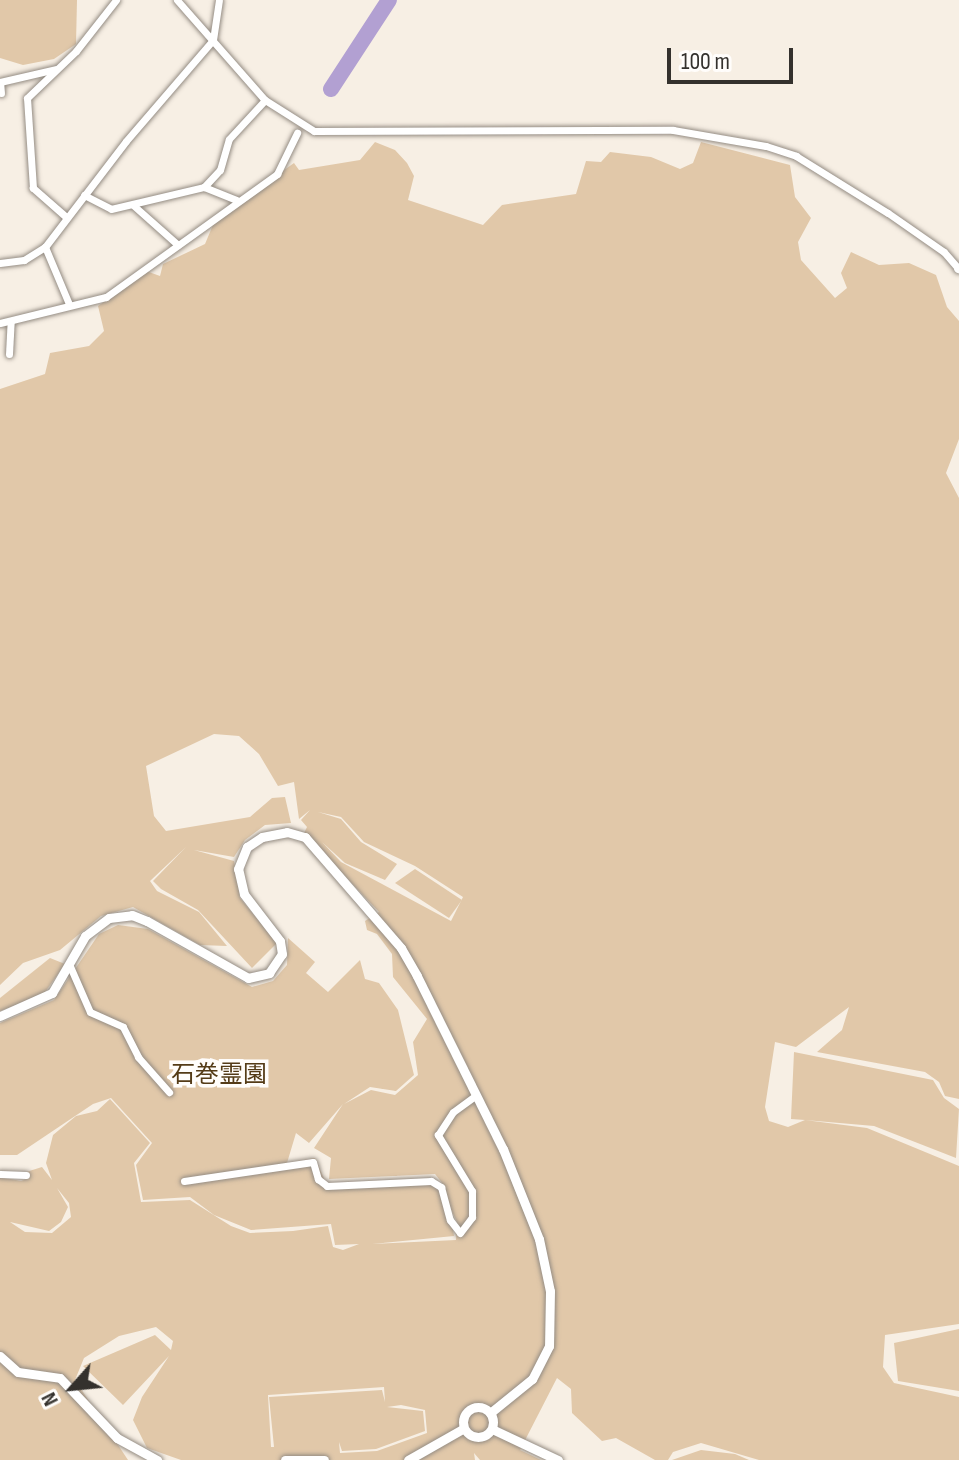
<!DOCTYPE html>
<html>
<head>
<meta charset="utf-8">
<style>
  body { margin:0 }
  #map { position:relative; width:959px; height:1460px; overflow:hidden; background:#f7efe4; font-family:"Sofia Sans Condensed","Noto Sans JP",sans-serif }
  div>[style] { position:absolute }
  .green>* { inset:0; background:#e1c8a9 }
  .river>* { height:16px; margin:-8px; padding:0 8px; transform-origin:8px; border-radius:8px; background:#b2a0d2 }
  .roads { filter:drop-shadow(0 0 2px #948c83) drop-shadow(0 0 2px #948c83) }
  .minor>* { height:7px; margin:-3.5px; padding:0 3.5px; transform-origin:3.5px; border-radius:3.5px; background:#fff }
  .tertiary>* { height:9px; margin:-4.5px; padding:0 4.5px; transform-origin:4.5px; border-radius:4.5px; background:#fff }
  .tertiary>.ring { margin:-4.5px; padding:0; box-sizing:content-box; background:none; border:9px solid #fff; border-radius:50% }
  span { translate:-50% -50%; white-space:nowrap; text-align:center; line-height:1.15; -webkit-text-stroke:7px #fffdfb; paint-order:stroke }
  .park-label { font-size:24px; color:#543b17 }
  .north { position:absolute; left:32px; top:1348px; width:80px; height:80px; -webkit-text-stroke:6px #fffdfb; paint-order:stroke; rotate:243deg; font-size:22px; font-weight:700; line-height:32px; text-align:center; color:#34312d }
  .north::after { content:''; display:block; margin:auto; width:28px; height:36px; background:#34312d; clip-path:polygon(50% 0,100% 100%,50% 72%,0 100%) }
  .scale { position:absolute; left:667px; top:48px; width:126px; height:36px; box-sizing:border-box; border:4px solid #34312d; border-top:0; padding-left:10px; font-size:24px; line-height:28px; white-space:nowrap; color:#34312d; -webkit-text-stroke:6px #fffdfb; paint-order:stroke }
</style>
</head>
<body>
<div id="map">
  <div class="green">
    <div style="clip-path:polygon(0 0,77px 0,76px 44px,54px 59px,23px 65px,0 58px)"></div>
    <div style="clip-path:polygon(evenodd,375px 142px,395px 150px,407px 163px,414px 176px,408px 200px,483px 225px,502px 205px,576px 194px,586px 161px,601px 162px,610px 152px,651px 157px,680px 169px,693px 163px,701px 142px,790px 165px,795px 197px,811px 218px,798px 242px,801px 260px,835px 298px,847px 288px,841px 273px,851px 252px,879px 265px,909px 263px,936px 275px,947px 307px,959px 321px,959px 439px,946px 473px,959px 498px,959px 1099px,945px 1096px,939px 1082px,925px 1072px,817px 1052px,842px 1030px,849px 1007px,796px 1047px,775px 1042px,765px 1107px,769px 1121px,788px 1127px,805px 1120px,791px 1119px,794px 1052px,933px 1080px,944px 1098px,959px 1109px,956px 1158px,874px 1126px,805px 1120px,867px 1128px,959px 1166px,959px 1324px,885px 1335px,883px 1367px,894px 1383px,959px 1397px,959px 1460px,759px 1460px,701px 1443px,673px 1452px,668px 1460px,655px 1460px,616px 1438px,602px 1441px,572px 1413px,571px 1389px,557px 1378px,520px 1450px,541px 1460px,480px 1460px,474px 1453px,475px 1460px,181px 1460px,147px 1448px,133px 1420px,142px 1397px,169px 1356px,123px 1405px,83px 1366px,155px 1335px,171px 1350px,173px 1341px,156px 1327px,119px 1336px,84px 1358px,75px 1380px,128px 1460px,0 1460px,0 1177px,21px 1181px,29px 1178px,26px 1172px,42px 1167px,52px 1180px,46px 1163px,53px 1135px,76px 1116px,97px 1111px,110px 1099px,150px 1143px,134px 1163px,141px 1202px,190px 1200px,231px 1226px,250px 1233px,293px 1231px,328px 1226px,333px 1247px,343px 1250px,359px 1244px,335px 1245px,331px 1224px,251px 1230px,214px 1215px,190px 1197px,143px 1200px,136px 1165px,152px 1143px,111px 1098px,93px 1104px,17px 1155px,0 1155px,0 1023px,54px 1000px,99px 934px,118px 925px,148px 929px,252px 987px,273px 981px,287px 965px,288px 938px,315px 962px,306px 973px,328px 992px,360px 960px,365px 979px,379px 983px,398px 1010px,414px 1075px,396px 1091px,370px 1087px,344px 1104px,371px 1090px,395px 1095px,418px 1075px,413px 1042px,427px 1019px,393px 977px,392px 954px,377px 934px,367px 930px,365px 921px,379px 912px,304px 833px,307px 827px,301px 820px,310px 810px,299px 819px,294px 782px,278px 786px,259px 754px,239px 736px,214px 734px,146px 766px,154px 816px,166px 831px,250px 817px,272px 798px,285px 797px,291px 823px,265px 825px,245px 840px,234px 857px,194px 850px,234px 861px,240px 898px,277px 943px,252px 968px,198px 910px,161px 889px,153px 881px,186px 847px,150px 881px,157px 891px,199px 912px,227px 946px,200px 945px,133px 907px,101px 916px,60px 950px,23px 963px,0 985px,0 389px,45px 374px,50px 353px,89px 346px,104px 331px,98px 306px,146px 271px,160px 276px,163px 264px,205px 244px,215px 220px,294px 163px,299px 170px,360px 160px,375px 142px,318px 812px,341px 817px,364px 842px,415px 866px,463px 897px,451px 921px,341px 862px,322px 842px,345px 863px,385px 880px,397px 864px,361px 842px,341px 819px,318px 812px,375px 142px,343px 1104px,314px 1148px,331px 1158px,329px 1179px,435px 1174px,443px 1184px,429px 1178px,326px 1183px,315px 1158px,287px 1163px,296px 1133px,309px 1143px,343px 1104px,375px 142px,57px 1188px,69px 1203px,71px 1217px,52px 1233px,25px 1232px,10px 1222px,49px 1231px,61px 1222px,68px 1207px,57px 1188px,375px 142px,449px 1205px,457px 1222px,456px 1240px,372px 1244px,454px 1236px,449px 1205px,375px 142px,384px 1387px,385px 1402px,382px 1390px,269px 1397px,274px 1447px,271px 1447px,268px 1395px,384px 1387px,375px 142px,401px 1405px,425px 1410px,427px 1433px,377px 1451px,340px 1453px,339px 1442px,342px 1451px,376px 1449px,425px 1431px,423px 1411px,387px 1407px,401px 1405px)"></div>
    <div style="clip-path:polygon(415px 869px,462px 900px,449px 918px,395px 883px)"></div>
    <div style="clip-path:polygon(50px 958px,65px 964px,43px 995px,0 1011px,0 998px)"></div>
    <div style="clip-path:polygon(959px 1329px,959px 1391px,898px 1381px,894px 1343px)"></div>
    <div style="clip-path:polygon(701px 1450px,735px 1454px,749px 1460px,672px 1460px)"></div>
  </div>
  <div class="river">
    <div style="left:331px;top:89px;width:106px;rotate:-56.9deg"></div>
  </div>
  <div class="roads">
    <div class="minor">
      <div style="left:177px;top:0;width:133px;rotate:48.7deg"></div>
      <div style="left:265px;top:100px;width:58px;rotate:32.3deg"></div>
      <div style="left:314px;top:131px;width:359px;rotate:-0.2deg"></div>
      <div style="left:673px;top:130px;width:94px;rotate:9.8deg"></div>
      <div style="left:766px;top:146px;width:32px;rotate:18deg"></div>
      <div style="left:796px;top:156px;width:108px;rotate:31.8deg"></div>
      <div style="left:888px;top:213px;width:68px;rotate:34.9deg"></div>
      <div style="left:944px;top:252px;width:23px;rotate:49deg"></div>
      <div style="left:1px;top:93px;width:11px;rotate:-95deg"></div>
      <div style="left:0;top:82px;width:57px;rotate:-13.1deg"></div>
      <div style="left:204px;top:187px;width:35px;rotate:22deg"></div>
      <div style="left:84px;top:195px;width:30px;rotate:27deg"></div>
      <div style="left:111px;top:209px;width:96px;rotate:-13.3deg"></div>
      <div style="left:204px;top:187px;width:23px;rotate:-47deg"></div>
      <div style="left:220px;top:170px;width:32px;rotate:-74deg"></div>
      <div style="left:229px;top:139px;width:53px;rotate:-47.3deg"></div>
      <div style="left:133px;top:205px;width:60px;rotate:41.6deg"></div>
      <div style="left:65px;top:216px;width:43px;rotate:-138.8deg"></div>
      <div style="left:33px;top:188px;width:90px;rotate:-93.8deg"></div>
      <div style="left:27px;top:98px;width:68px;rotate:-43.8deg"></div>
      <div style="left:76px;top:51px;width:65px;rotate:-51.9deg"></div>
      <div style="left:0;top:263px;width:24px;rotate:-7deg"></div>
      <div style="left:24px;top:260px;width:25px;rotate:-32deg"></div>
      <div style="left:69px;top:304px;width:62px;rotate:-112.8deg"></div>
      <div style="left:45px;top:247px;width:133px;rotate:-52.6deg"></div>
      <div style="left:126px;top:141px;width:133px;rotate:-49.3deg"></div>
      <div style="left:213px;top:40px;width:40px;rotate:-81.5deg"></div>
      <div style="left:0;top:323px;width:109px;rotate:-13.8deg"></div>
      <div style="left:106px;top:297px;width:211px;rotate:-35.7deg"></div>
      <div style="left:277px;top:174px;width:46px;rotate:-64deg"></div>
      <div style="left:9px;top:354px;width:33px;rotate:-87deg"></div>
      <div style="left:69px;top:964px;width:52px;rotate:66.4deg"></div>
      <div style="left:90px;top:1012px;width:36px;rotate:24deg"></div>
      <div style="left:123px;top:1027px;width:34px;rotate:63deg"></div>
      <div style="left:138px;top:1057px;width:47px;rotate:48.5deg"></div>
      <div style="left:0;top:1174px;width:26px;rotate:2deg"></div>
      <div style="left:184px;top:1181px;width:130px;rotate:-8.4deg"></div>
      <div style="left:313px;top:1162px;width:18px;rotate:74deg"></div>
      <div style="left:318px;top:1179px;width:11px;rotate:38deg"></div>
      <div style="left:327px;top:1186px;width:104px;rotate:-2.8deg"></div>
      <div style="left:431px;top:1181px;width:12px;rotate:31deg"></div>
      <div style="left:441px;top:1187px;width:34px;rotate:75deg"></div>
      <div style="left:450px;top:1220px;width:16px;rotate:52deg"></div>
      <div style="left:460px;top:1233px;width:20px;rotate:-53deg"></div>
      <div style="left:472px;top:1217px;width:26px;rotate:-90deg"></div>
      <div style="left:472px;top:1191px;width:66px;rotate:-121.3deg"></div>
      <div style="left:438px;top:1135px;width:27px;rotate:-57deg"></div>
      <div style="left:453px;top:1112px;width:29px;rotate:-36deg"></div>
    </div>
    <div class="tertiary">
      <div style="left:958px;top:268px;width:1px"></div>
      <div style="left:0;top:1016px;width:57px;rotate:-23.9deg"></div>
      <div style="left:52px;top:993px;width:66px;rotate:-59.9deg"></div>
      <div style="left:85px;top:936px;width:30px;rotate:-37deg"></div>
      <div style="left:109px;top:918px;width:23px;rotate:-7deg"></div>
      <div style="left:132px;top:915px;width:16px;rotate:22deg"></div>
      <div style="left:147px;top:921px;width:116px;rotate:29.4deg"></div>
      <div style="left:248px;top:978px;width:22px;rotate:-13deg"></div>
      <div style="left:269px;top:973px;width:23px;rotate:-56deg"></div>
      <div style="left:282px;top:954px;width:13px;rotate:-99deg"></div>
      <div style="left:280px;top:941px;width:59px;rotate:-127.5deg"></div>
      <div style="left:244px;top:894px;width:26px;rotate:-103deg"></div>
      <div style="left:238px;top:869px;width:24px;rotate:-68deg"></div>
      <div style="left:247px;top:847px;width:18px;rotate:-34deg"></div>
      <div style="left:262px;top:837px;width:25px;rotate:-11deg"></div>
      <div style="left:287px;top:832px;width:19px;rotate:16deg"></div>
      <div style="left:305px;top:837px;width:147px;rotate:49.1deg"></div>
      <div style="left:401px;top:948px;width:32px;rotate:60deg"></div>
      <div style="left:417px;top:976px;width:193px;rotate:63.6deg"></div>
      <div style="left:503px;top:1149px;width:97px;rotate:68.2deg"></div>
      <div style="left:539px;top:1239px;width:53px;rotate:78.1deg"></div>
      <div style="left:550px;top:1291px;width:55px;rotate:91deg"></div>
      <div style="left:549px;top:1346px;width:37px;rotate:117deg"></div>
      <div style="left:532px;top:1379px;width:54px;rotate:141deg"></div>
      <div style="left:0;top:1356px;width:24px;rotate:42deg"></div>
      <div style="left:18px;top:1372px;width:42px;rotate:8.1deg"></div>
      <div style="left:60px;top:1378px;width:83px;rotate:46.5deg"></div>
      <div style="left:117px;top:1438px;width:46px;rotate:28.8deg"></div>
      <div class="ring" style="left:463px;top:1407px;width:21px;height:21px"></div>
      <div style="left:492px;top:1429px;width:73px;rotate:25.2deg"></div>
      <div style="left:285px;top:1460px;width:39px"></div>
      <div style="left:408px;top:1460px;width:64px;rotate:-29.7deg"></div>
    </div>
  </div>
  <div class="park-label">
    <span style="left:219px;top:1075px">石巻霊園</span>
  </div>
  <div class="north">N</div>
  <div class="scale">100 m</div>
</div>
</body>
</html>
